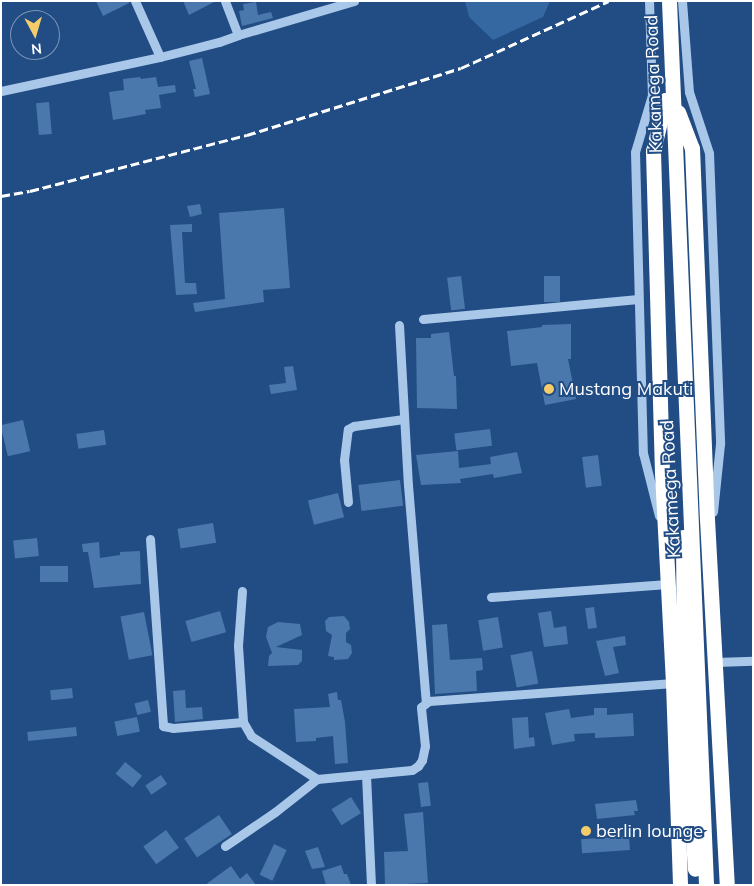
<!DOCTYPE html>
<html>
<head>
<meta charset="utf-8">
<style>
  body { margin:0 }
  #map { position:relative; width:754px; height:886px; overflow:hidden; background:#214d84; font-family:Mulish,sans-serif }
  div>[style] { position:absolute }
  .green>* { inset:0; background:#3567a1 }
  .building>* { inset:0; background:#4a77ac; transform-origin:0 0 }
  .minor>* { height:9px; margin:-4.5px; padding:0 4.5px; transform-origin:4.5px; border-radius:4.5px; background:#a9c7e9 }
  .highway>* { height:15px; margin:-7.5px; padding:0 7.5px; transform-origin:7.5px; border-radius:7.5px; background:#fff }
  .rail>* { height:3px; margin-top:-1.5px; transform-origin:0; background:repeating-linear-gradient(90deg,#fff 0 9px,transparent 0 13px) }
  .dots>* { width:14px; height:14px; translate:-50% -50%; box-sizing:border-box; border:2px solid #214d84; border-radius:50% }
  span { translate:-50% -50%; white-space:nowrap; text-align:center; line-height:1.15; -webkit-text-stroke:4px #214d84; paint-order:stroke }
  .street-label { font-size:18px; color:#fff }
  .poi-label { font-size:18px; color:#fff }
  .left { translate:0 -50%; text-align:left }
  .frame { position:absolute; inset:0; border:2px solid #fff; pointer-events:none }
  .north { position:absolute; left:10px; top:10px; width:50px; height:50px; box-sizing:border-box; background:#214d84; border:1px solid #7a94b5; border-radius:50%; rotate:174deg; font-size:14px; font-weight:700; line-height:20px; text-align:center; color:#fff }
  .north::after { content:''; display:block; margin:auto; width:18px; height:22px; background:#f5cc6a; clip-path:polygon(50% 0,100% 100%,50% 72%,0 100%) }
</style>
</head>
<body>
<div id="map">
  <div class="green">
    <div style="clip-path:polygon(465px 1px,550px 1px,543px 17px,493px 40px,469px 17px)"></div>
  </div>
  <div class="building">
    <div style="clip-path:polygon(96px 1px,129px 1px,129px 3px,103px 16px)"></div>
    <div style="clip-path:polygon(183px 1px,216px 1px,189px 15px)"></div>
    <div style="clip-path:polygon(256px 2px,258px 15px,271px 12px,273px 18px,242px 26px,239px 11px,244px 10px,243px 4px)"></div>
    <div style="clip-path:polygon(50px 15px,59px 37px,50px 41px)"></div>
    <div style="clip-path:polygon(202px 58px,210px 94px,195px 97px,193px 89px,196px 89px,189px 61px)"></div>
    <div style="clip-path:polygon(140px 77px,141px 79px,156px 77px,158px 87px,175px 85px,176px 92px,159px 95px,161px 108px,145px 110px,146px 114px,113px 120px,109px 92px,124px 90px,123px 79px)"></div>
    <div style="left:49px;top:102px;width:32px;height:13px;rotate:85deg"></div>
    <div style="clip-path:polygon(200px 204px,202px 214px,190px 217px,187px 206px)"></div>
    <div style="clip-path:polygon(284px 208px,290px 288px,263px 290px,264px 302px,195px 312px,193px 303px,225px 299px,219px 213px)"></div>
    <div style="clip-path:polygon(192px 224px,192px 232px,182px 232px,185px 283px,196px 283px,197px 294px,176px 295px,170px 225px)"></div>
    <div style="left:461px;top:276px;width:33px;height:14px;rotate:83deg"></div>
    <div style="left:544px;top:276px;width:16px;height:26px"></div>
    <div style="clip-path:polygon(571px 324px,571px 359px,568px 359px,576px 399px,545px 405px,537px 363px,511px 366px,507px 331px,542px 327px,542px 325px)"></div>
    <div style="clip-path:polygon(449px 332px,454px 376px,456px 376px,457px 409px,417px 408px,416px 338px,431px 338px,431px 334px)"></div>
    <div style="clip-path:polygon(293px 366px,297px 390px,271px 394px,269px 385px,286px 383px,284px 367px)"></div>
    <div style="left:23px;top:420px;width:32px;height:23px;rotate:77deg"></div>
    <div style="left:490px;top:429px;width:17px;height:36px;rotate:83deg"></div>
    <div style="left:104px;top:430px;width:15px;height:28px;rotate:82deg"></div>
    <div style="clip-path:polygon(458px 451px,459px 468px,491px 464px,490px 457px,517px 452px,522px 473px,494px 478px,493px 474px,460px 479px,461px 483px,421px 485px,416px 455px)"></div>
    <div style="left:598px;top:455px;width:31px;height:16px;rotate:83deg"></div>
    <div style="left:400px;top:480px;width:26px;height:42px;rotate:83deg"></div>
    <div style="left:338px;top:493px;width:25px;height:31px;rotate:76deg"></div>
    <div style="left:213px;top:523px;width:20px;height:36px;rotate:81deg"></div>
    <div style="left:37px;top:538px;width:18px;height:24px;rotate:84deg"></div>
    <div style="clip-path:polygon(99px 542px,100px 558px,120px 555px,120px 552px,140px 551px,141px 584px,94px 588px,88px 552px,83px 552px,82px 544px)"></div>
    <div style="left:68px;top:566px;width:16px;height:28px;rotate:90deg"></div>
    <div style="left:594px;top:607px;width:21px;height:9px;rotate:82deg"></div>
    <div style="left:220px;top:611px;width:22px;height:36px;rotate:74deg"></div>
    <div style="clip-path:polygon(551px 611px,554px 628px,566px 626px,568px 644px,544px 647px,538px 613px)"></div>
    <div style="left:144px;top:612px;width:44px;height:24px;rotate:79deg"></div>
    <div style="clip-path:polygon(344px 616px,349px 622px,350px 629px,346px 633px,346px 642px,351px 645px,352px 653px,348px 659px,334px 660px,334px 657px,328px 656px,332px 635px,326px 631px,325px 621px,329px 617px)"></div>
    <div style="left:498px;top:617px;width:31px;height:20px;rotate:81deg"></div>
    <div style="clip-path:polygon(278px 622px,300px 624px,302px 635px,276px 647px,302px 650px,302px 661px,298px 665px,268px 666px,269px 656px,272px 653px,266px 637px,268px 627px)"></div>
    <div style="clip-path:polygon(447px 624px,450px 660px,482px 658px,483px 670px,476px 671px,477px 691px,435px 694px,432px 625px)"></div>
    <div style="clip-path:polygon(625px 636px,626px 645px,613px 647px,619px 673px,605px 676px,596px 641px)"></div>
    <div style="left:532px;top:651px;width:33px;height:22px;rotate:79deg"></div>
    <div style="left:72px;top:688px;width:10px;height:22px;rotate:84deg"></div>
    <div style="clip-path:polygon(185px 690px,186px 708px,202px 707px,203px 719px,175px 722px,173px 691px)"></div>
    <div style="clip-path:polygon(337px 692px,338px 700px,341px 700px,345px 722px,348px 763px,335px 764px,333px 736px,316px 738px,316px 741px,296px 742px,294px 709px,330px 707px,328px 694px)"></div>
    <div style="left:148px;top:700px;width:12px;height:14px;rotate:76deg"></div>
    <div style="clip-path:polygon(594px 708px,607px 708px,607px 715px,633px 713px,634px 736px,595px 738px,595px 733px,574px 734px,575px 741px,552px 745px,545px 713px,569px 709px,571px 718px,594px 715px)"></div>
    <div style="left:137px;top:717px;width:15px;height:23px;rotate:79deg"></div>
    <div style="clip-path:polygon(528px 717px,529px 738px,534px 737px,535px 746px,514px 749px,512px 718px)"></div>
    <div style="left:76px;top:727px;width:9px;height:49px;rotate:84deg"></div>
    <div style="left:125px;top:762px;width:22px;height:15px;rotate:39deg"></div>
    <div style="left:161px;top:775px;width:11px;height:19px;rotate:56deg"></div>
    <div style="left:428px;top:782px;width:24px;height:10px;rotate:83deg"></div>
    <div style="left:351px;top:797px;width:19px;height:23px;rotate:58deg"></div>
    <div style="clip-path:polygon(636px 800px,638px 811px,634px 811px,635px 815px,597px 819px,595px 804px)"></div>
    <div style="clip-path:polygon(423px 812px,428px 883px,385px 885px,384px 852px,408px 851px,404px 814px)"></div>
    <div style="left:219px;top:815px;width:23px;height:42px;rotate:56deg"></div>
    <div style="left:166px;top:830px;width:22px;height:28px;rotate:54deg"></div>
    <div style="left:629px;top:836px;width:14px;height:48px;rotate:86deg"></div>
    <div style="left:274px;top:844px;width:14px;height:34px;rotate:25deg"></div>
    <div style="clip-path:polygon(318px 847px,325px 867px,312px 869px,305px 851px)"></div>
    <div style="clip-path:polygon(341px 865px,344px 874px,347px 874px,351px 885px,326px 885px,322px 871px)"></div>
    <div style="clip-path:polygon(231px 866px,240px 879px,247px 873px,256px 885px,205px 885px)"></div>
  </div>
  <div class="minor">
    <div style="left:135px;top:1px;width:61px;rotate:65.9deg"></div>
    <div style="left:649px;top:1px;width:94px;rotate:88.2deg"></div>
    <div style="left:652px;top:95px;width:59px;rotate:106.6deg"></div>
    <div style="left:635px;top:152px;width:301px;rotate:88.5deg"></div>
    <div style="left:643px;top:453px;width:65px;rotate:75.7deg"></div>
    <div style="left:682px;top:1px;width:91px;rotate:85.6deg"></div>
    <div style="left:689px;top:92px;width:64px;rotate:71.8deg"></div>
    <div style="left:709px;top:153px;width:291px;rotate:87.8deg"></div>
    <div style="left:720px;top:444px;width:68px;rotate:95.9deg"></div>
    <div style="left:238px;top:35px;width:121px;rotate:-16.3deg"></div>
    <div style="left:1px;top:91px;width:163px;rotate:-12.1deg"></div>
    <div style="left:160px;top:57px;width:61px;rotate:-14.3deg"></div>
    <div style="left:219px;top:42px;width:20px;rotate:-20deg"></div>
    <div style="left:238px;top:35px;width:36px;rotate:-111deg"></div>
    <div style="left:423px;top:319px;width:216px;rotate:-5.3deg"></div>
    <div style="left:399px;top:325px;width:160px;rotate:86.8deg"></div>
    <div style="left:408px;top:485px;width:218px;rotate:85.3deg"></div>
    <div style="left:348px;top:502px;width:42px;rotate:-95.4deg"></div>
    <div style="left:344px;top:460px;width:31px;rotate:-83deg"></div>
    <div style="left:348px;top:429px;width:7px;rotate:-27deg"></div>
    <div style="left:354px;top:426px;width:50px;rotate:-8deg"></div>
    <div style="left:150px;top:539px;width:187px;rotate:86deg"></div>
    <div style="left:163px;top:726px;width:10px;rotate:11deg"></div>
    <div style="left:173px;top:728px;width:70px;rotate:-4.9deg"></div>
    <div style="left:242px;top:591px;width:55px;rotate:94.2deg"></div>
    <div style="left:238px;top:646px;width:76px;rotate:86.2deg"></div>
    <div style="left:243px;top:722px;width:16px;rotate:60deg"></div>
    <div style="left:251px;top:736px;width:79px;rotate:33.1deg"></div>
    <div style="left:317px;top:779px;width:95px;rotate:-5.4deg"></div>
    <div style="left:412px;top:770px;width:7px;rotate:-34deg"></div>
    <div style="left:418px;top:766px;width:7px;rotate:-56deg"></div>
    <div style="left:422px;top:760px;width:14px;rotate:-78deg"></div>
    <div style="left:425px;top:746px;width:39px;rotate:-96deg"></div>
    <div style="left:421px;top:707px;width:10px;rotate:-37deg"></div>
    <div style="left:429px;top:701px;width:245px;rotate:-4.2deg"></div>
    <div style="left:491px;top:597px;width:177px;rotate:-4.2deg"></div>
    <div style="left:716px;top:662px;width:37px;rotate:-2deg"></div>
    <div style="left:366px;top:775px;width:110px;rotate:87.4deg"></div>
    <div style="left:225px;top:846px;width:60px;rotate:-34.2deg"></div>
    <div style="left:275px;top:812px;width:53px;rotate:-38.2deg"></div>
  </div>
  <div class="highway">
    <div style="left:669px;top:1px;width:885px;rotate:87.6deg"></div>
    <div style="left:665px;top:100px;width:52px;rotate:103.2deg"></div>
    <div style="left:653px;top:151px;width:322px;rotate:88.4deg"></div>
    <div style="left:662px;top:473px;width:210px;rotate:87deg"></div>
    <div style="left:673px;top:683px;width:202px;rotate:88deg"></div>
    <div style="left:678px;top:112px;width:39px;rotate:69deg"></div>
    <div style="left:692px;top:148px;width:371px;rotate:87.7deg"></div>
    <div style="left:707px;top:519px;width:367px;rotate:86.9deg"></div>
    <div style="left:683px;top:537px;width:149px;rotate:89.6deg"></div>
    <div style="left:684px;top:686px;width:183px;rotate:86.6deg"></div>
  </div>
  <div class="rail">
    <div style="left:1px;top:196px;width:29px;rotate:-10deg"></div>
    <div style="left:30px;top:191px;width:224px;rotate:-14.5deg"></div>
    <div style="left:247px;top:135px;width:224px;rotate:-17.4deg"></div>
    <div style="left:461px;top:68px;width:162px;rotate:-24.4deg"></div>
  </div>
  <div class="dots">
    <div style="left:549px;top:389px;background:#f5cc6a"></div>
    <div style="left:586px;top:831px;background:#f5cc6a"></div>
  </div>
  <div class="street-label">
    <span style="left:654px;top:84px;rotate:-92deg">Kakamega Road</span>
    <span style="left:671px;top:489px;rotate:-93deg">Kakamega Road</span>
  </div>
  <div class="poi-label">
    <span class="left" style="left:559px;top:389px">Mustang Makuti</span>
    <span class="left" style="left:596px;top:831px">berlin lounge</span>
  </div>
  <div class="frame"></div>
  <div class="north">N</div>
</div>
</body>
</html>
